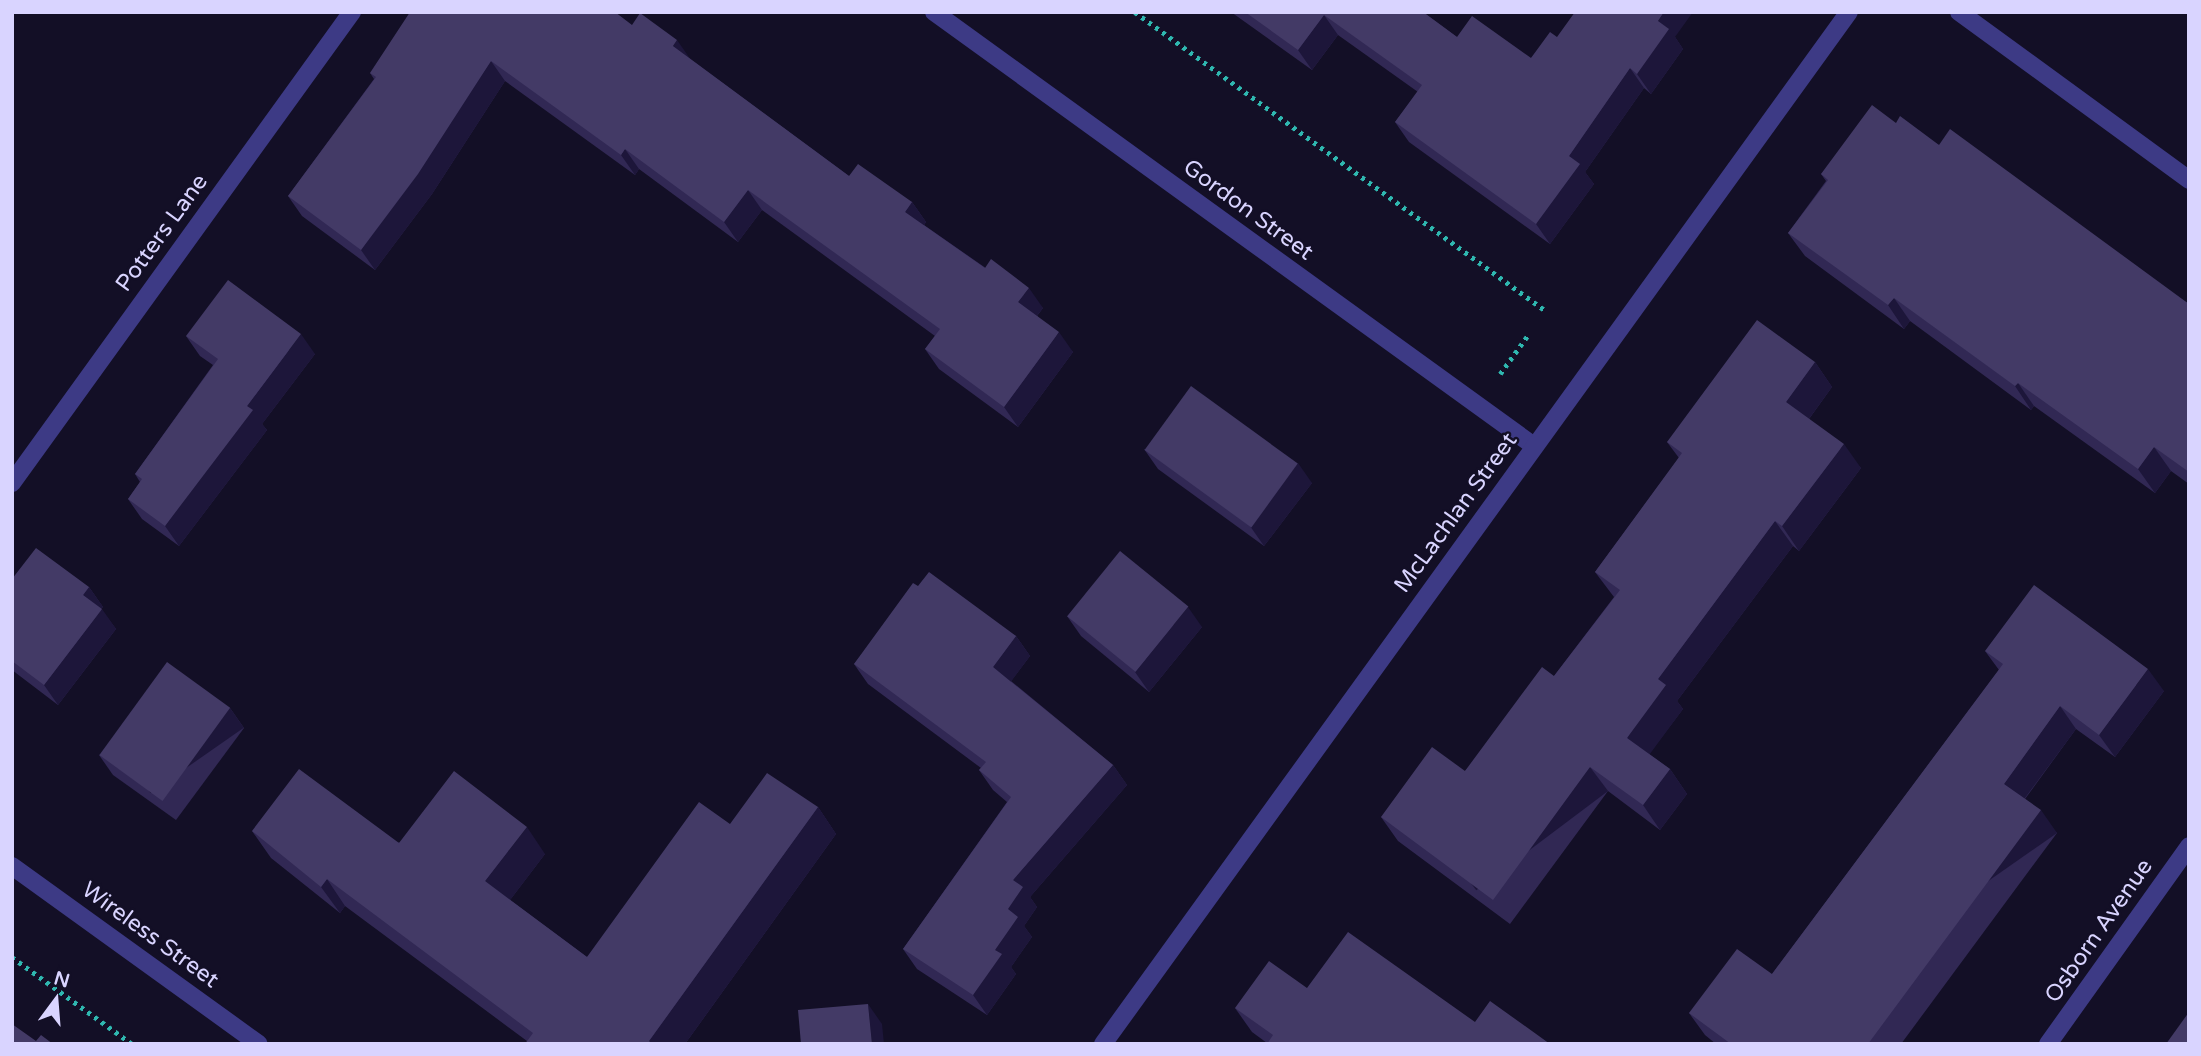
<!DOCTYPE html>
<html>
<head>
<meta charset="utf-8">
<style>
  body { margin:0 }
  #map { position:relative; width:2201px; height:1056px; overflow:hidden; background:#130f26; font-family:"Varela Round",sans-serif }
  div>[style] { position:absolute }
  .path>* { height:4.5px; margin-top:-2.25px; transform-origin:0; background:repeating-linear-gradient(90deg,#2fb8b0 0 3.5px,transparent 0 8.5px) }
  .street>* { height:18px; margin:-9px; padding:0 9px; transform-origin:9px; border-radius:9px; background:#3d3a85 }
  .wall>* { inset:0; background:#312854 }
  .shaded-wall>* { inset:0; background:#1d163a; transform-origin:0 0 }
  .building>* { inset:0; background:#433a66; transform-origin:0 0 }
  span { translate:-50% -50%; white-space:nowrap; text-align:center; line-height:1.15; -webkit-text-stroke:5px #130f26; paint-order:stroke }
  .street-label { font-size:23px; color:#d9d4ff }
  .frame { position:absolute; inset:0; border:14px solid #d9d4ff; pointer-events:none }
  .north { position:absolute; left:21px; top:965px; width:70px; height:70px; -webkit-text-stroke:5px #130f26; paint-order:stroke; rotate:16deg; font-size:19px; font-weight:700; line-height:28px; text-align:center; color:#d9d4ff }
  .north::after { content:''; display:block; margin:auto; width:24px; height:32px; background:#d9d4ff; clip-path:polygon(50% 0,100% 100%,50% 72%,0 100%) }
</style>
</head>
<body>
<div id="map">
  <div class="path">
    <div style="left:1135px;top:12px;width:508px;rotate:36.04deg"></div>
    <div style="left:1500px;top:374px;width:48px;rotate:-54.3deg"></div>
    <div style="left:12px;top:957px;width:148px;rotate:35.9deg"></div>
  </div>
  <div class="street">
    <div style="left:934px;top:12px;width:741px;rotate:35.88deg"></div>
    <div style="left:1959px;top:12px;width:285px;rotate:36.1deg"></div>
    <div style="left:12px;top:483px;width:581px;rotate:-54.18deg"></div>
    <div style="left:12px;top:866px;width:304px;rotate:35.8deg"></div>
    <div style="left:1103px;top:1044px;width:1273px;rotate:-54.14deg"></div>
    <div style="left:2048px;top:1044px;width:243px;rotate:-54.5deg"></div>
  </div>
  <div class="wall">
    <div style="clip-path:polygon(1231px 12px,1423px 12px,1457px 37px,1531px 58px,1557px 37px,1675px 37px,1683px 49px,1651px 94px,1644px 88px,1585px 172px,1594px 184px,1550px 244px,1409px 142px,1395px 122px,1418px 92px,1338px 35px,1312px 70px)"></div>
    <div style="clip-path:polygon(632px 25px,690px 59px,849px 176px,912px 202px,926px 222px,924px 225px,1043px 308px,1037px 316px,1073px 352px,1018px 427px,939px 369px,925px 349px,935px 336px,762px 210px,738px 242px,639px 169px,635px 175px,505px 81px,432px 194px,375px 270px,302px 216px,288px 196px,374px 79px,370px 73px)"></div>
    <div style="clip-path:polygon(1896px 123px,1939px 145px,2189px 304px,2189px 484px,2171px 471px,2155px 493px,2034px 406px,2031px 410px,1910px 321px,1904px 329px,1805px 256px,1788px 233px,1826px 181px,1821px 174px)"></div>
    <div style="clip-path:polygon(186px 336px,315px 354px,262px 424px,267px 430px,179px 546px,142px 519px,128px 499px,140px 482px,135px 474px,213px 365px,200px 356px)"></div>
    <div style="clip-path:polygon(1815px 362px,1832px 387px,1809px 419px,1861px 468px,1799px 551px,1793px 546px,1677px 701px,1683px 709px,1649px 754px,1670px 769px,1687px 794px,1660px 830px,1608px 791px,1510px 924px,1398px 841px,1381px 817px,1465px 771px,1554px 676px,1614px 597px,1595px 572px,1679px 458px,1667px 442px)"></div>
    <div style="clip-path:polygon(1144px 449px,1312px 483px,1264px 546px,1158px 469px)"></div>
    <div style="clip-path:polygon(12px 579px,89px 587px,103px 607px,101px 609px,116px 629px,58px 705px,12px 670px)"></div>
    <div style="clip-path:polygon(918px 586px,1016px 636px,1030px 656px,1011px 681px,1113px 765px,1127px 785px,1030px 897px,1037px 907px,1024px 926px,1032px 937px,1011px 967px,1016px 974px,987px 1015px,917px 969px,903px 949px,1007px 802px,993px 790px,979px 770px,981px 768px,868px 684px,854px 664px)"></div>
    <div style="clip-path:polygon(1067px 616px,1202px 627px,1149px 692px,1081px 636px)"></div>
    <div style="clip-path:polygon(1985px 651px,2164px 691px,2115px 757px,2076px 729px,2025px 799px,2057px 833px,1901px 1044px,1716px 1044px,1705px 1035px,1689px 1013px,1772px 974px,1999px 670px)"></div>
    <div style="clip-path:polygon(230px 708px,244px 728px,176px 820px,113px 775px,99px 755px)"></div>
    <div style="clip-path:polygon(818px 807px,836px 834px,685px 1044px,525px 1044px,527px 1041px,345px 906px,340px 913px,271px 858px,252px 831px,545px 854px,510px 900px,587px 957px,730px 824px)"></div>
    <div style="clip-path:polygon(1235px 1008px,1475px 1022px,1550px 1044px,1267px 1043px,1252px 1032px)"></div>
  </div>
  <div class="shaded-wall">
    <div style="clip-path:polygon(1664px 12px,1693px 12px,1675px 37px,1683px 49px,1651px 94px,1637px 74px,1658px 21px)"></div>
    <div style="clip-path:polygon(1324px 15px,1338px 35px,1312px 70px,1298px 50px)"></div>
    <div style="clip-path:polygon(677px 40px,691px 60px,673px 46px)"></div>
    <div style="clip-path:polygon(491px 61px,505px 81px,432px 194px,375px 270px,361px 250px)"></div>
    <div style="clip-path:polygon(1630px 68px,1644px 88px,1585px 172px,1594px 184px,1550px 244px,1536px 224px,1569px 156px)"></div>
    <div style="clip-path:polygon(625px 149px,639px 169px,635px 175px,621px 155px)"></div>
    <div style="clip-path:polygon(748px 190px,762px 210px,738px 242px,724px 222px)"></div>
    <div style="clip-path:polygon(912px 202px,926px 222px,919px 232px,905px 212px)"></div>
    <div style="clip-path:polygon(1029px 288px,1043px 308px,1032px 322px,1018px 302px)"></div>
    <div style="clip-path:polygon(1894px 298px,1910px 321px,1904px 329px,1888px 305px)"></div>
    <div style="clip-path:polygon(1059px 332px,1073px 352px,1018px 427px,1004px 407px)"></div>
    <div style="clip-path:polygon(301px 334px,315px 354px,262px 424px,267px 430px,179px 546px,165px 526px,247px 406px)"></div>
    <div style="clip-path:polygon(1815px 362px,1832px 387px,1803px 427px,1786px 402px)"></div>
    <div style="clip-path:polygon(2018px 383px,2034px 406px,2031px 410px,2015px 386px)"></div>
    <div style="clip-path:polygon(1844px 444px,1861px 468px,1799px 551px,1782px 526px)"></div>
    <div style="clip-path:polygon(2154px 447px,2171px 471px,2155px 493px,2138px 469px)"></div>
    <div style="clip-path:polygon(1298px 463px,1312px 483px,1264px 546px,1250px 526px)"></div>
    <div style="clip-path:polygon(1775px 521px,1793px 546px,1677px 701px,1683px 709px,1644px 762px,1627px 738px,1658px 679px)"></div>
    <div style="clip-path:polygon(89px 587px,103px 607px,97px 615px,83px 595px)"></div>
    <div style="clip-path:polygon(1188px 607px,1202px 627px,1149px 692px,1135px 672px)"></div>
    <div style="clip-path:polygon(102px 609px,116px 629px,58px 705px,44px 685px)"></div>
    <div style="clip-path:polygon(1016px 636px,1030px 656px,1007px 687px,993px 667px)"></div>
    <div style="clip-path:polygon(2148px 669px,2164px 691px,2115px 757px,2099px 735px)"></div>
    <div style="clip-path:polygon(2060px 706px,2076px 729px,2019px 806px,2004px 784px)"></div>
    <div style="left:230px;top:708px;width:24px;height:114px;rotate:55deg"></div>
    <div style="clip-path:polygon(1113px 765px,1127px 785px,1030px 897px,1037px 907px,1024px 926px,1032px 937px,1011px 967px,1016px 974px,987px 1015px,973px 995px,995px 950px,1008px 909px,1013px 880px)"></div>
    <div style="left:1590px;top:767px;width:30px;height:165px;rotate:53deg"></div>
    <div style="clip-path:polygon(1670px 769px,1687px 794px,1660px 830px,1643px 805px)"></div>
    <div style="clip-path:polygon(818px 807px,836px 834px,685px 1044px,650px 1044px,649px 1041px)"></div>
    <div style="left:2041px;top:810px;width:28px;height:291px;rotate:55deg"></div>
    <div style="clip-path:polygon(527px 827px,545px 854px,504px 908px,485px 881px)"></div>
    <div style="clip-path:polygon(327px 879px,345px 906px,340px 913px,321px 887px)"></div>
    <div style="clip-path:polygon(868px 1004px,882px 1024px,884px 1044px,872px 1044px)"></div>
  </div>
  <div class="building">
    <div style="clip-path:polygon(410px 12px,615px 12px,632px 25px,640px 13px,677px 40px,673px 46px,849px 176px,858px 164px,912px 202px,905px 212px,985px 268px,991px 259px,1029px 288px,1018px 302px,1059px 332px,1004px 407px,925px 349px,940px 329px,748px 190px,724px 222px,625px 149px,621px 155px,491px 61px,418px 174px,361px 250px,288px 196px,376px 77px,370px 73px)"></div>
    <div style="clip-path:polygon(1245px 12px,1423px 12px,1457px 37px,1472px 16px,1531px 58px,1550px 32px,1557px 37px,1575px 12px,1664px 12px,1658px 21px,1669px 29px,1637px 74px,1630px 68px,1569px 156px,1580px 164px,1536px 224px,1395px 122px,1422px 85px,1324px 15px,1298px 50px)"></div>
    <div style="clip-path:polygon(1872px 105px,1896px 123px,1900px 116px,1939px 145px,1950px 129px,2189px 304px,2189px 472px,2154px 447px,2138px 469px,2018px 383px,2015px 386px,1894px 298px,1888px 305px,1788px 233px,1828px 180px,1821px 174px)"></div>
    <div style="clip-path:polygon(228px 280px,301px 334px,247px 406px,253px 410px,165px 526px,128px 499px,142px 479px,135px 474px,218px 359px,186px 336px)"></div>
    <div style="clip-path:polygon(1757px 320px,1815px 362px,1786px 402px,1844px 444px,1782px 526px,1775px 521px,1658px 679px,1666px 685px,1627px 738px,1670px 769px,1643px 805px,1590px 767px,1493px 900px,1381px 817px,1432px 747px,1465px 771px,1542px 667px,1554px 676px,1620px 590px,1595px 572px,1682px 453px,1667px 442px)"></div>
    <div style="left:1191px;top:386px;width:132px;height:79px;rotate:36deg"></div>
    <div style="clip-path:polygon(36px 548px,89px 587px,83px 595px,102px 609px,44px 685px,12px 661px,12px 579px)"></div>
    <div style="left:1120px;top:551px;width:88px;height:84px;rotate:39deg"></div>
    <div style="clip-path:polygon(929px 572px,1016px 636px,993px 667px,1113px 765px,1013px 880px,1023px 887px,1008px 909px,1018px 917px,995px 950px,1002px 954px,973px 995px,903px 949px,1011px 797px,979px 770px,986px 762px,854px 664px,913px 583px,918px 586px)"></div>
    <div style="clip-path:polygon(2034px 585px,2148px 669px,2099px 735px,2060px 706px,2004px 784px,2041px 810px,1868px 1044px,1731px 1044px,1689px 1013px,1737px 949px,1772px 974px,2003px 664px,1985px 651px)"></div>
    <div style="left:167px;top:662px;width:78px;height:115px;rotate:36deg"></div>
    <div style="clip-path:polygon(299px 769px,399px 843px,454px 771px,527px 827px,485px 881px,587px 957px,699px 802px,730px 824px,767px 773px,818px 807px,649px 1041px,652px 1044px,525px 1044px,533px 1033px,327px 879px,321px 887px,252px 831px)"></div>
    <div style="clip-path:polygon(1348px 932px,1475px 1022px,1490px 1001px,1550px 1044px,1267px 1044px,1273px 1035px,1235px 1008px,1269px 961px,1307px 988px)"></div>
    <div style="clip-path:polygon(868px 1004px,872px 1044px,801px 1044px,798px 1010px)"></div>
    <div style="clip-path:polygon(2189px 1012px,2189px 1044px,2166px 1044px)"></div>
    <div style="clip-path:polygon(12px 1024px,36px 1041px,41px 1035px,53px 1044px,12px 1044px)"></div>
  </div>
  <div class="street-label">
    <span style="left:1248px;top:210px;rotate:36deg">Gordon Street</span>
    <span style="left:162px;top:233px;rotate:-54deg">Potters Lane</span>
    <span style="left:1456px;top:513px;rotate:-54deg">McLachlan Street</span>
    <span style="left:2099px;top:931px;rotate:-55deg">Osborn Avenue</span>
    <span style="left:150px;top:935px;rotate:36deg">Wireless Street</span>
  </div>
  <div class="frame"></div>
  <div class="north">N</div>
</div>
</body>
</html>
